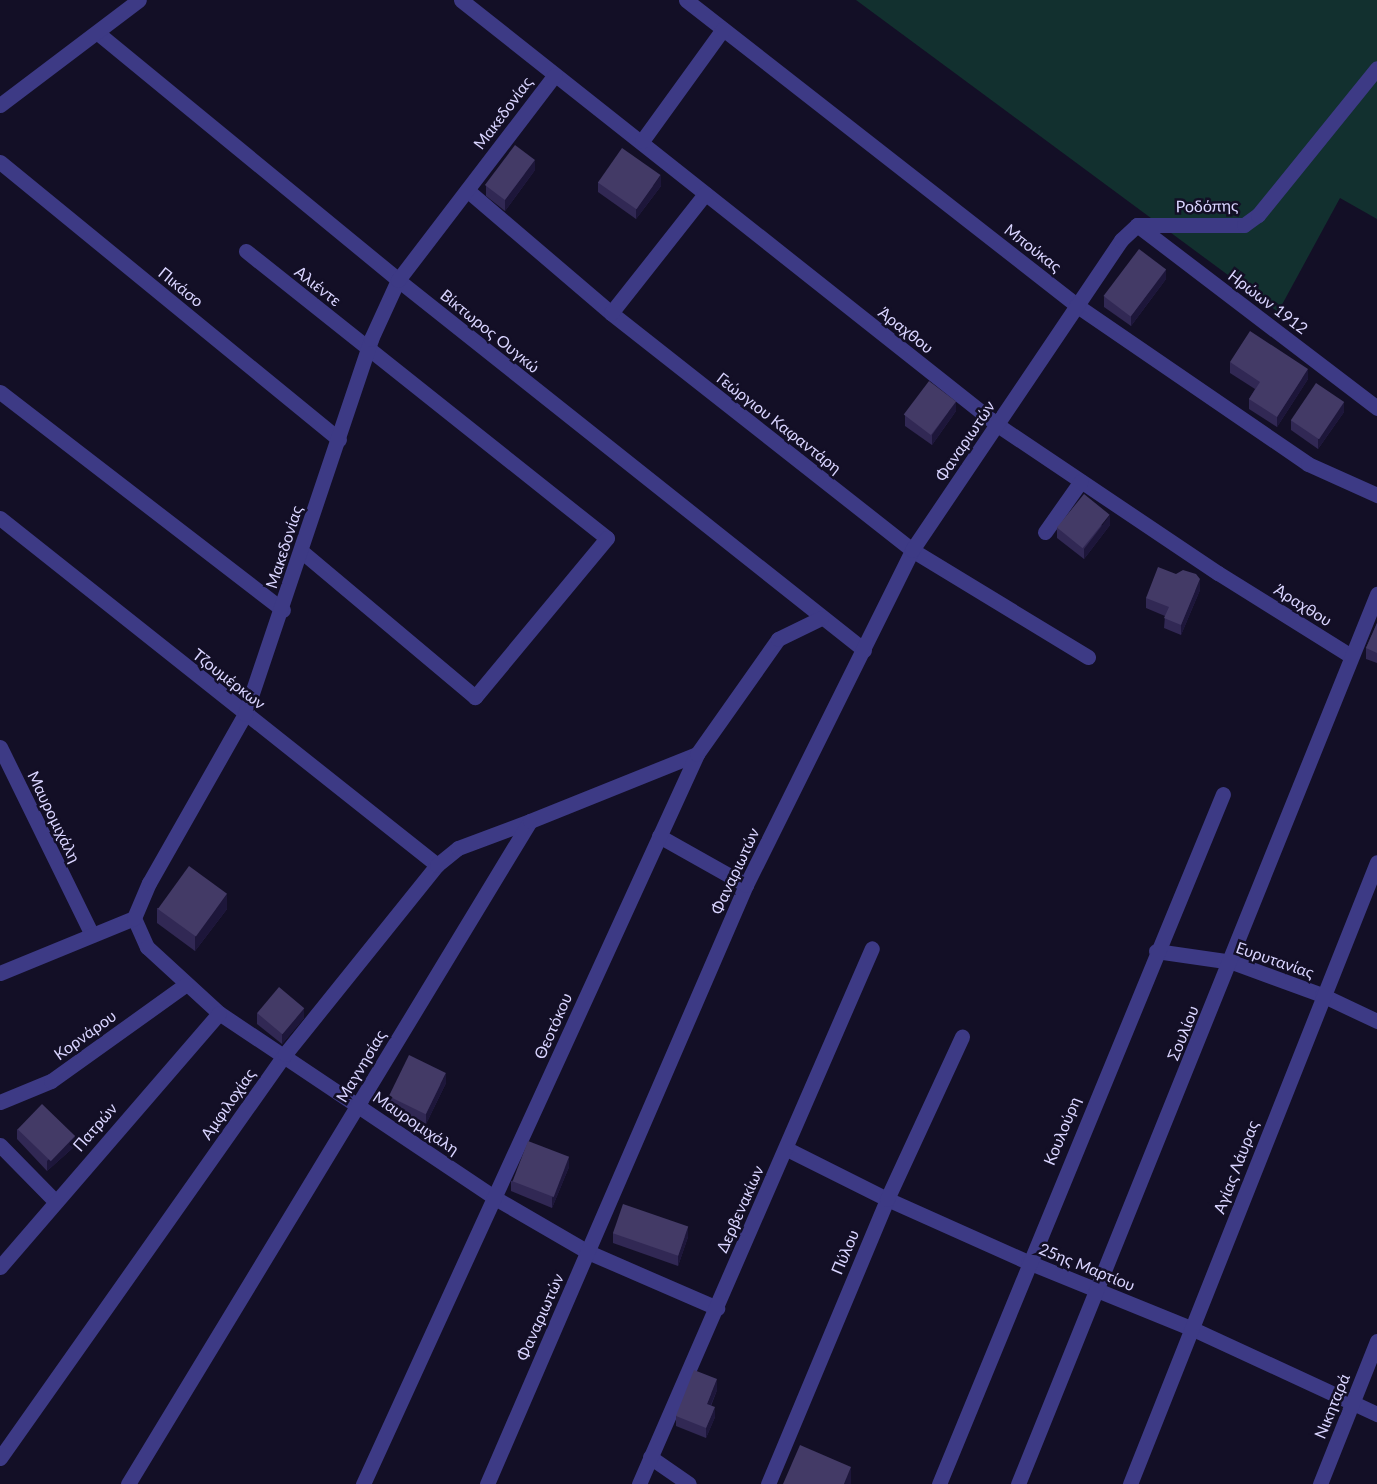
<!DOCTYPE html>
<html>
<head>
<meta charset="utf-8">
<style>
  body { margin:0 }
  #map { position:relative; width:1377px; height:1484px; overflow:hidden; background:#130f26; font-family:Lato,sans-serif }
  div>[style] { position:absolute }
  .green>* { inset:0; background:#12302f }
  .minor>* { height:15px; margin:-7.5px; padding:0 7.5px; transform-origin:7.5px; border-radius:7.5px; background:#3d3a85 }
  .wall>* { inset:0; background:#312854 }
  .shaded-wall>* { inset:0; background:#1d163a }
  .building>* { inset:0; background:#433a66; transform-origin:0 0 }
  span { translate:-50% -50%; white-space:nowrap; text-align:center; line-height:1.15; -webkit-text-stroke:5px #130f26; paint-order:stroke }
  .street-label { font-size:16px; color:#d9d4ff }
</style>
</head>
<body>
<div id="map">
  <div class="green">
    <div style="clip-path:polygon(856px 0,1377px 0,1377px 219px,1340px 198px,1278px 312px)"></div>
  </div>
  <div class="minor">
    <div style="left:461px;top:0;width:686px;rotate:38.37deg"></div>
    <div style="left:999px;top:426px;width:264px;rotate:33.9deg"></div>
    <div style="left:1218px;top:573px;width:157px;rotate:32deg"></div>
    <div style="left:686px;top:0;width:495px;rotate:38deg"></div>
    <div style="left:1076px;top:305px;width:281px;rotate:34.4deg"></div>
    <div style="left:1308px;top:464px;width:76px;rotate:24.2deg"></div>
    <div style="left:99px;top:34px;width:387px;rotate:39.4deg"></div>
    <div style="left:398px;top:280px;width:595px;rotate:38.45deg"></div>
    <div style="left:0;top:105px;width:174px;rotate:-37.1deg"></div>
    <div style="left:642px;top:141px;width:138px;rotate:-54.1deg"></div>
    <div style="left:0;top:162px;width:438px;rotate:39.3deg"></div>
    <div style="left:467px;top:190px;width:189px;rotate:40.5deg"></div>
    <div style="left:611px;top:313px;width:383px;rotate:38.2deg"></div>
    <div style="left:912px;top:550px;width:206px;rotate:31.3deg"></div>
    <div style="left:1137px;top:225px;width:302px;rotate:37.3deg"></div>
    <div style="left:246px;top:251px;width:461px;rotate:38.5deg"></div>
    <div style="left:607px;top:538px;width:207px;rotate:129.7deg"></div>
    <div style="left:475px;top:697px;width:227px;rotate:-140deg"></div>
    <div style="left:611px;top:313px;width:152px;rotate:-51.7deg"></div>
    <div style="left:0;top:392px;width:357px;rotate:37.6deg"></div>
    <div style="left:0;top:518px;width:558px;rotate:38.45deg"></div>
    <div style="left:1045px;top:532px;width:62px;rotate:-54.8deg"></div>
    <div style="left:0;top:747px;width:209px;rotate:63.9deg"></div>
    <div style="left:659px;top:836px;width:100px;rotate:29.4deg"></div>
    <div style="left:134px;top:918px;width:32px;rotate:66deg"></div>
    <div style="left:147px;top:947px;width:98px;rotate:42.5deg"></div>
    <div style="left:219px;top:1013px;width:332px;rotate:33.8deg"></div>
    <div style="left:495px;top:1198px;width:108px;rotate:30.1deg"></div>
    <div style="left:588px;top:1252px;width:141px;rotate:23.5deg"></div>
    <div style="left:1156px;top:951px;width:77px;rotate:8.2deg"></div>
    <div style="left:1232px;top:962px;width:96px;rotate:20.1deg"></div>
    <div style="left:1322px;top:995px;width:61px;rotate:25.3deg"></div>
    <div style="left:0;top:973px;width:145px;rotate:-22.3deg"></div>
    <div style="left:134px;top:918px;width:38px;rotate:-67deg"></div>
    <div style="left:149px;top:883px;width:194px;rotate:-60.4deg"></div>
    <div style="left:245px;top:714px;width:396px;rotate:-71.4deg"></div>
    <div style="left:371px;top:339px;width:65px;rotate:-65.4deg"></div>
    <div style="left:398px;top:280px;width:258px;rotate:-52.6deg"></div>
    <div style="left:0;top:1102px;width:55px;rotate:-22.4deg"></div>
    <div style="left:51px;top:1081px;width:165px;rotate:-35.6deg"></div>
    <div style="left:0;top:1145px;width:77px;rotate:45.5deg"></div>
    <div style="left:787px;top:1149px;width:112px;rotate:26.6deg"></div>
    <div style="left:887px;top:1199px;width:154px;rotate:24.1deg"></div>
    <div style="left:1028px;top:1262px;width:178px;rotate:22.1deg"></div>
    <div style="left:1193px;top:1329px;width:203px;rotate:24.8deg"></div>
    <div style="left:0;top:1267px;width:335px;rotate:-49.2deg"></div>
    <div style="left:650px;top:1457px;width:47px;rotate:34.7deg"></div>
    <div style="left:0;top:1458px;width:494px;rotate:-54.8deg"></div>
    <div style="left:285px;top:1054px;width:243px;rotate:-51.2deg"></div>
    <div style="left:437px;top:865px;width:27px;rotate:-39deg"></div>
    <div style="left:458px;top:848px;width:77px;rotate:-20.6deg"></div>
    <div style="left:128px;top:1484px;width:775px;rotate:-58.77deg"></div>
    <div style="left:530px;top:821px;width:180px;rotate:-21.9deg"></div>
    <div style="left:363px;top:1484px;width:803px;rotate:-65.41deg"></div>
    <div style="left:697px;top:754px;width:141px;rotate:-54.8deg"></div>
    <div style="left:778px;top:639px;width:48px;rotate:-26deg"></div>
    <div style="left:487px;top:1484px;width:653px;rotate:-66.62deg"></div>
    <div style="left:746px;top:885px;width:374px;rotate:-63.6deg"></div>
    <div style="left:912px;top:550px;width:374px;rotate:-56deg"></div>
    <div style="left:1121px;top:240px;width:22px;rotate:-43deg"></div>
    <div style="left:1137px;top:225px;width:107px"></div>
    <div style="left:1244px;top:225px;width:17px;rotate:-36deg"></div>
    <div style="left:1258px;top:215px;width:189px;rotate:-51deg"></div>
    <div style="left:639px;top:1484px;width:584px;rotate:-66.51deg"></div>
    <div style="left:768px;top:1484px;width:309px;rotate:-67.3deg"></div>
    <div style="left:887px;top:1199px;width:179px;rotate:-65.2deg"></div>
    <div style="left:939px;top:1484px;width:746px;rotate:-67.63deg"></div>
    <div style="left:1018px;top:1484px;width:960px;rotate:-68.03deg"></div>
    <div style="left:1130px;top:1484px;width:669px;rotate:-68.34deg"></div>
    <div style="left:1320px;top:1484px;width:154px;rotate:-68.3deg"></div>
  </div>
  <div class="wall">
    <div style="clip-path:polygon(535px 170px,505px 211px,486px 196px,486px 186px)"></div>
    <div style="clip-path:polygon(598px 182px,661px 186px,636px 219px,598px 192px)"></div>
    <div style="clip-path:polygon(1166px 279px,1131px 326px,1104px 307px,1104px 297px)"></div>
    <div style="clip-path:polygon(1230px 362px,1308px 379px,1277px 427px,1249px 409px,1249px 399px,1255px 389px,1230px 373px)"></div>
    <div style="clip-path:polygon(956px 411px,932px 445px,905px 426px,905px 415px)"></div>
    <div style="clip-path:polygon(1344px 412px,1318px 449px,1291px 430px,1291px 420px)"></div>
    <div style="clip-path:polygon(1110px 525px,1084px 559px,1057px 538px,1057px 527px)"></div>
    <div style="clip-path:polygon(1200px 590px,1181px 635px,1164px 628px,1165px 616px,1146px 608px,1146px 598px)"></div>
    <div style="clip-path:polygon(1377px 623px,1377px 663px,1366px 659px,1366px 648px)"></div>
    <div style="clip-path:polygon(157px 908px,227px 909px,195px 951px,157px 923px)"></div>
    <div style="clip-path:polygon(257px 1013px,304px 1018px,282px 1044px,257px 1024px)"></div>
    <div style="clip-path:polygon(446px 1083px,426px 1124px,389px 1106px,389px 1096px)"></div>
    <div style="clip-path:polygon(17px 1129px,75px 1146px,47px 1171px,17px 1139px)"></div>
    <div style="clip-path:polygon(569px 1167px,552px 1208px,511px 1191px,511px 1181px)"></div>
    <div style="clip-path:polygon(613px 1233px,688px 1237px,678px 1266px,613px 1243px)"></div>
    <div style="clip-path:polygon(717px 1390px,711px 1406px,715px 1417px,706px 1438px,676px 1426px,676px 1416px)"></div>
  </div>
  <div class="shaded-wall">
    <div style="clip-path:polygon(535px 160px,535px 170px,505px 211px,505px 200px)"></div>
    <div style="clip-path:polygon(661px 175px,661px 186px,636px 219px,636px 209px)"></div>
    <div style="clip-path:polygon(1166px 269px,1166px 279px,1131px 326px,1131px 316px)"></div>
    <div style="clip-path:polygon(1308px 369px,1308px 379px,1277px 427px,1277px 417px)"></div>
    <div style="clip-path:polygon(956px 401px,956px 411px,932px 445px,932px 435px)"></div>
    <div style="clip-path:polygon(1344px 402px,1344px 412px,1318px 449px,1318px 439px)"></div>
    <div style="clip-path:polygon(1110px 515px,1110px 525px,1084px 559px,1084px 549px)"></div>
    <div style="clip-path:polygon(1200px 579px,1200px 590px,1181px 635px,1181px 625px)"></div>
    <div style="clip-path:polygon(227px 894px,227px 909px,195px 951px,195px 936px)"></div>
    <div style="clip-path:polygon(304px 1008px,304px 1018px,282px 1044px,282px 1034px)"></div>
    <div style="clip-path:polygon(446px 1073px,446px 1083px,426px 1124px,426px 1114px)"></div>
    <div style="clip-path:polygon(75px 1136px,75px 1146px,47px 1171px,47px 1161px)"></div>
    <div style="clip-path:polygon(569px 1157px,569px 1167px,552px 1208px,552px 1198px)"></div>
    <div style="clip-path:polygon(688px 1227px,688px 1237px,678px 1266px,678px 1256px)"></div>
    <div style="clip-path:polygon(717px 1379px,717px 1390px,707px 1414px,707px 1404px)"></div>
    <div style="clip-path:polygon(715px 1407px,715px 1417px,706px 1438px,706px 1428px)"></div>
    <div style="clip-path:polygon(851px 1467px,851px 1484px,844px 1484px)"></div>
  </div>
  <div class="building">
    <div style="left:515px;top:145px;width:25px;height:50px;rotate:37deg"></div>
    <div style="left:622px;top:148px;width:47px;height:42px;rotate:35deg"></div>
    <div style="left:1139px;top:249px;width:34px;height:59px;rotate:37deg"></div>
    <div style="clip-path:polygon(1250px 331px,1308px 369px,1277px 417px,1249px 399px,1260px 382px,1230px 362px)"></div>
    <div style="left:929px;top:381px;width:34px;height:42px;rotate:37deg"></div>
    <div style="left:1316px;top:383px;width:34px;height:45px;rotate:34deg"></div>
    <div style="left:1084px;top:494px;width:33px;height:43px;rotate:39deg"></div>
    <div style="clip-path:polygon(1158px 567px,1176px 574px,1183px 570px,1196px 574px,1200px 579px,1181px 625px,1164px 618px,1169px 607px,1146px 598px)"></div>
    <div style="clip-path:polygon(1377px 623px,1377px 653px,1366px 648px)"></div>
    <div style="left:189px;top:866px;width:47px;height:53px;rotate:36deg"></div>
    <div style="left:279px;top:987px;width:33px;height:34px;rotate:40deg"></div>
    <div style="left:409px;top:1055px;width:41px;height:46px;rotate:26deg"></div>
    <div style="left:42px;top:1104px;width:46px;height:35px;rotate:44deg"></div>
    <div style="left:528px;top:1141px;width:44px;height:43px;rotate:21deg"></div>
    <div style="left:623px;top:1204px;width:69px;height:31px;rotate:19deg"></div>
    <div style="clip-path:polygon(694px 1370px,717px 1379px,707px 1404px,715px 1407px,706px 1428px,676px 1416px)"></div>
    <div style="clip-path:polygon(800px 1445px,851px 1467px,844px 1484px,783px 1484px)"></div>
  </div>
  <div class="street-label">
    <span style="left:503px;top:113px;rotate:-53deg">Μακεδονίας</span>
    <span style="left:1207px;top:206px;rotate:-1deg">Ροδόπης</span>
    <span style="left:1033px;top:248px;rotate:38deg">Μπούκας</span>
    <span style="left:318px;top:286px;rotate:38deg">Αλιέντε</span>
    <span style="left:181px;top:287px;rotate:39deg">Πικάσο</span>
    <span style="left:1268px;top:302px;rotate:37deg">Ηρώων 1912</span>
    <span style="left:906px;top:330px;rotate:38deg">Άραχθου</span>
    <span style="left:490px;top:331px;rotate:39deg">Βίκτωρος Ουγκώ</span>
    <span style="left:779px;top:423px;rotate:38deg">Γεώργιου Καφαντάρη</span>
    <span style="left:965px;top:441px;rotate:-56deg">Φαναριωτών</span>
    <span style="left:284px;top:547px;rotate:-72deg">Μακεδονίας</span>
    <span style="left:1303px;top:605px;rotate:32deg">Άραχθου</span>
    <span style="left:229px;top:679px;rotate:38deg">Τζουμέρκων</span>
    <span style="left:54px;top:817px;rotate:64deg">Μαυρομιχάλη</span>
    <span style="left:735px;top:871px;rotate:-65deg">Φαναριωτών</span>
    <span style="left:1275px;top:960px;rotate:19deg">Ευρυτανίας</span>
    <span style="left:553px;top:1026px;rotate:-66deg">Θεοτόκου</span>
    <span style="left:1183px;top:1033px;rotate:-68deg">Σουλίου</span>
    <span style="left:85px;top:1035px;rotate:-36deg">Κορνάρου</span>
    <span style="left:361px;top:1066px;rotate:-59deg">Μαγνησίας</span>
    <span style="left:228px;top:1104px;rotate:-55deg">Αμφιλοχίας</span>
    <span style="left:416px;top:1123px;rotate:34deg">Μαυρομιχάλη</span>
    <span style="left:95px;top:1127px;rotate:-49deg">Πατρών</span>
    <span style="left:1062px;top:1131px;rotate:-68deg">Κουλούρη</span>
    <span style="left:1236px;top:1167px;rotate:-69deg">Αγίας Λάυρας</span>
    <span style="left:740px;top:1209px;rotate:-66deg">Δερβενακίων</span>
    <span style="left:845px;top:1252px;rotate:-67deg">Πύλου</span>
    <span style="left:1087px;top:1267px;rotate:22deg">25ης Μαρτίου</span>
    <span style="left:540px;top:1317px;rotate:-66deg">Φαναριωτών</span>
    <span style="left:1332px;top:1406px;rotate:-68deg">Νικηταρά</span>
  </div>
</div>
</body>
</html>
